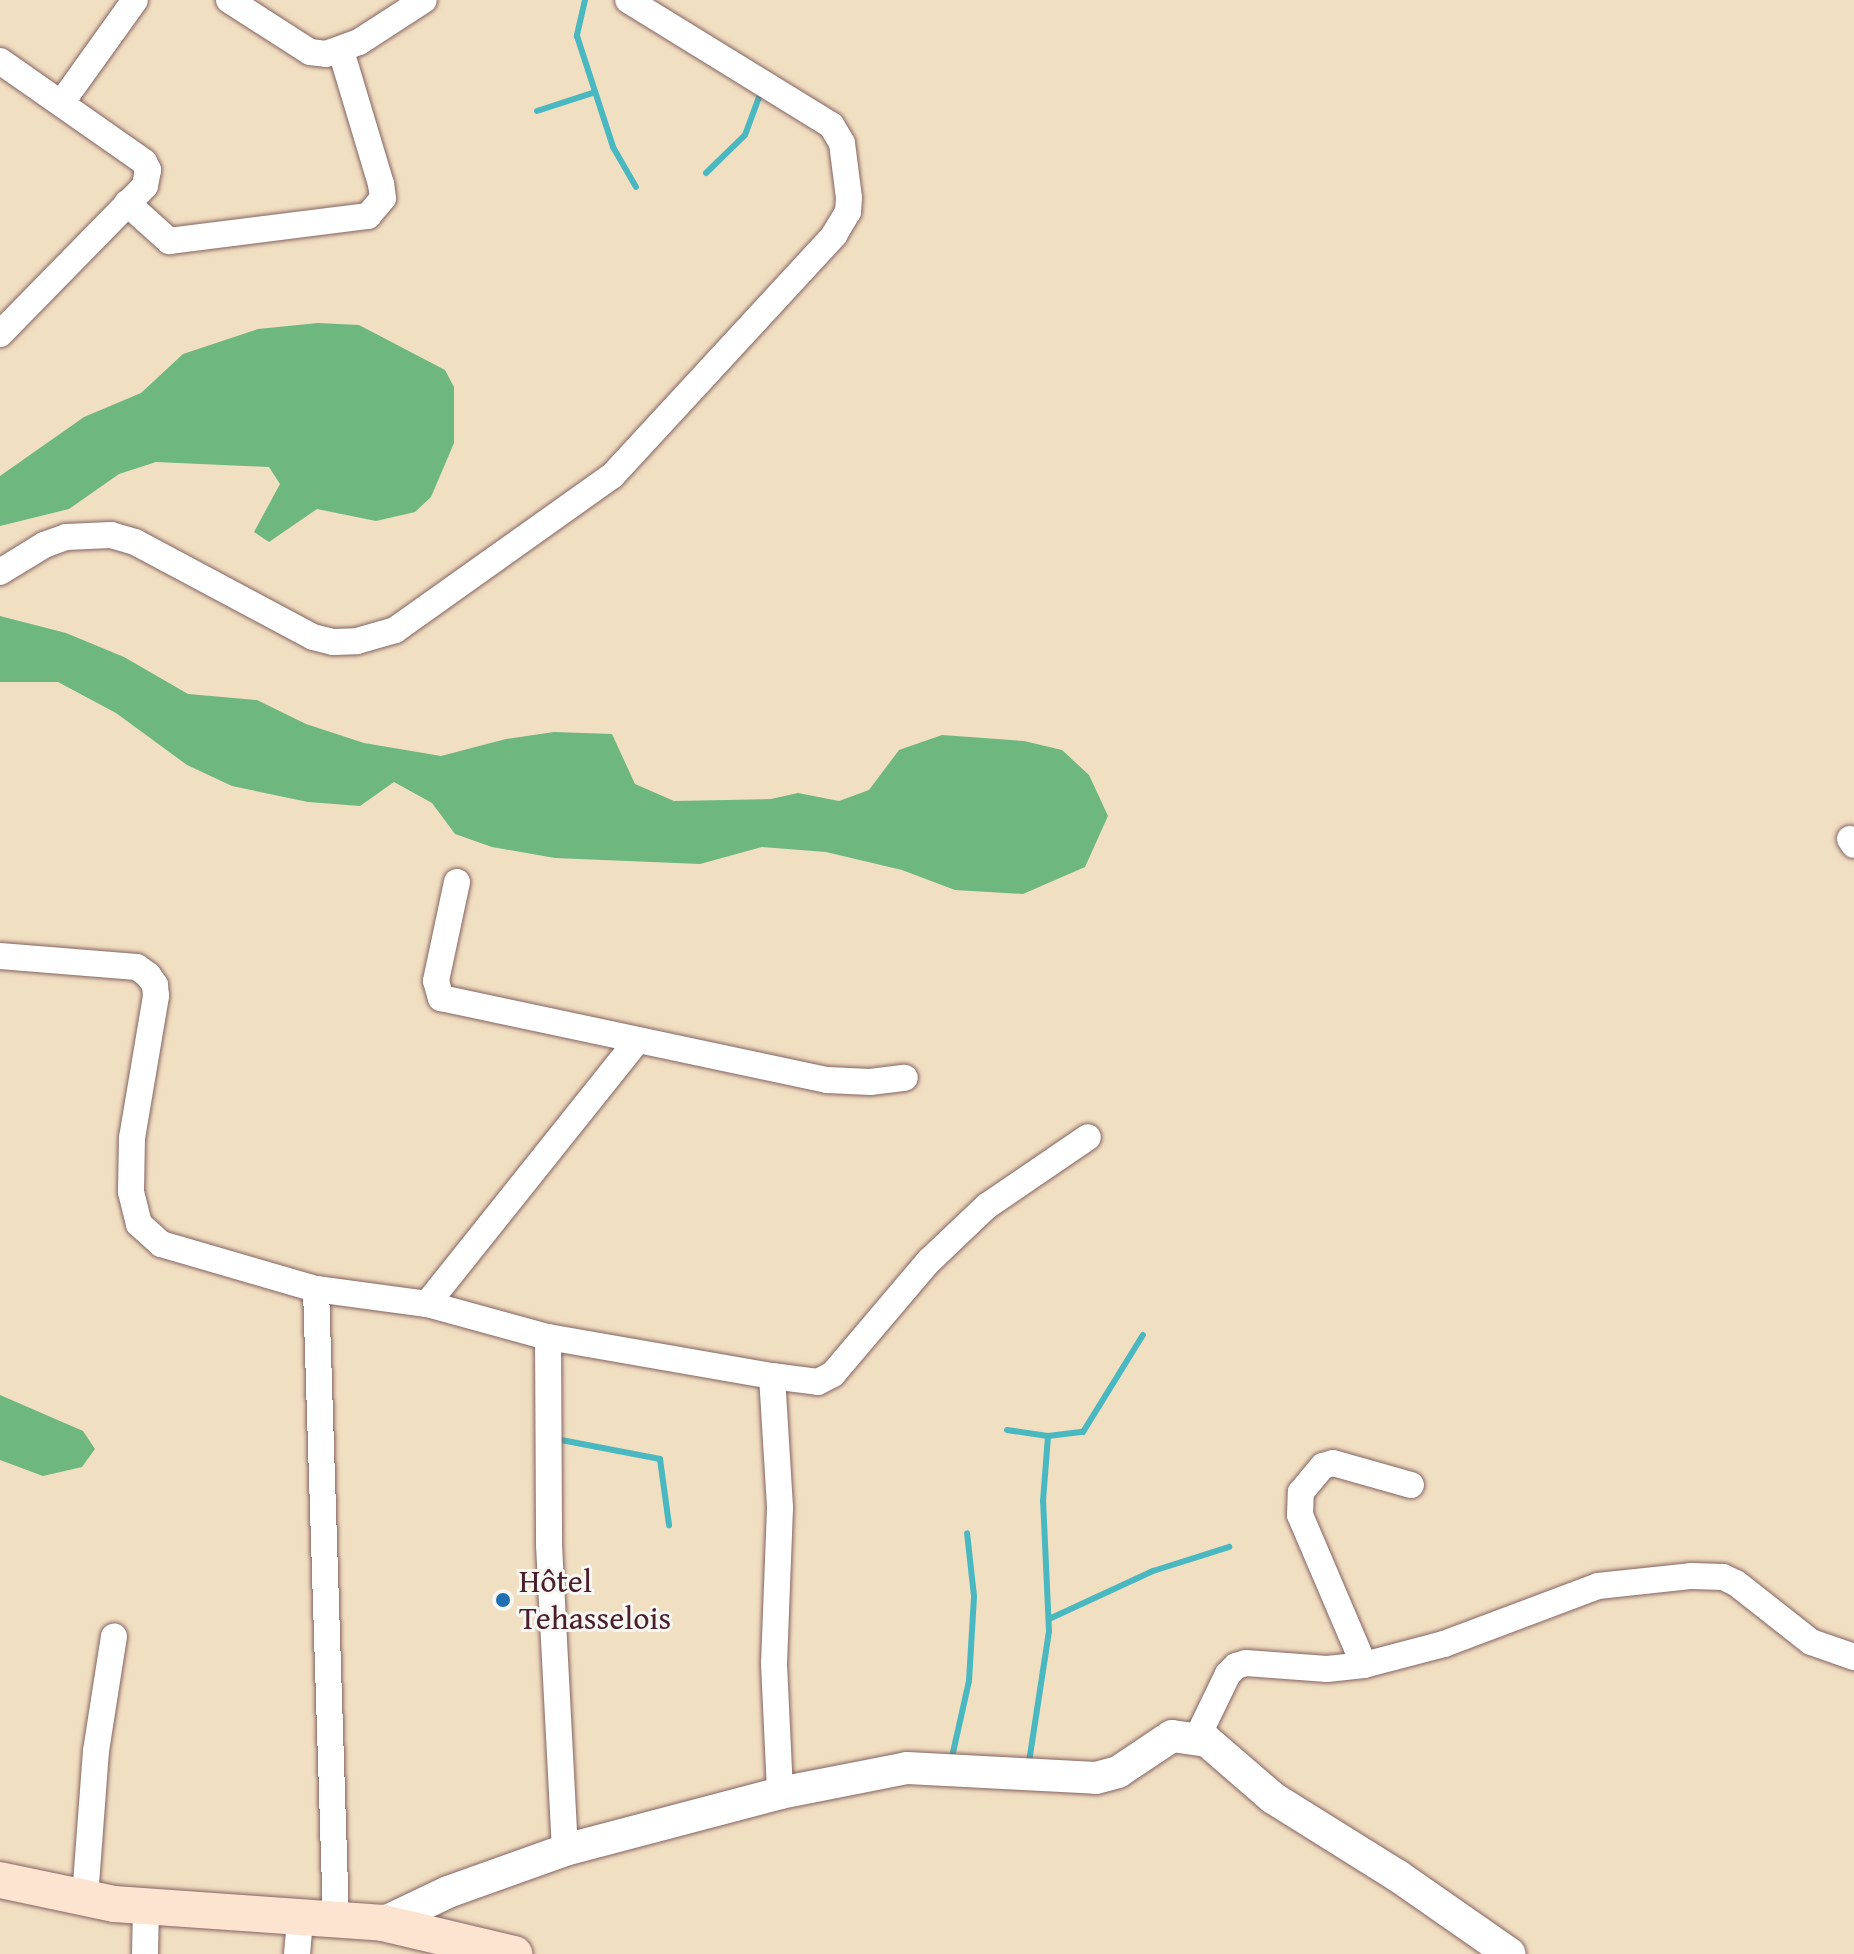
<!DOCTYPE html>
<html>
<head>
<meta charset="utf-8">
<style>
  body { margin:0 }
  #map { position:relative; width:1854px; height:1954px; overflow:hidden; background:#f1dfc2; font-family:"Gentium Book Plus",serif }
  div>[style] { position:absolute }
  .forest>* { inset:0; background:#6eb77e }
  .stream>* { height:6px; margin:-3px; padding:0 3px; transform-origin:3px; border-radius:3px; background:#49b8c1 }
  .roads { filter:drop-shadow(0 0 2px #846260) drop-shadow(0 0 2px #846260) }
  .minor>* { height:26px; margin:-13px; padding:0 13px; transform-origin:13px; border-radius:13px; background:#fff }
  .tertiary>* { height:32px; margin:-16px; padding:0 16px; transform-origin:16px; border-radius:16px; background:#fff }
  .secondary>* { height:36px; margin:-18px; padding:0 18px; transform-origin:18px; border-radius:18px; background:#fde4d1 }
  .dots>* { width:22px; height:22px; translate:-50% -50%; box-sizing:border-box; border:4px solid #f6f6f2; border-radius:50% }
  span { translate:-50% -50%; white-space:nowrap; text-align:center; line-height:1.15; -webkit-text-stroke:6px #f6f6f2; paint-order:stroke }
  .poi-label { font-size:32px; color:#4a1f2b }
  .left { translate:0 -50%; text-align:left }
</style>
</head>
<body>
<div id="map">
  <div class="forest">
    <div style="clip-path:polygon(318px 323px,359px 325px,445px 370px,454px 387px,454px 443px,431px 497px,415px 512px,376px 521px,317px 509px,269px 542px,254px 532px,280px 484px,269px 467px,156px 462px,119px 474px,69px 509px,0 526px,0 476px,84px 417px,141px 393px,183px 354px,258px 329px)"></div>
    <div style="clip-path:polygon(0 616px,66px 633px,124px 657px,188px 694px,257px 700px,306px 724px,364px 743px,441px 756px,506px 739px,554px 732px,612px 734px,635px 784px,674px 801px,771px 799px,798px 793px,839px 801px,869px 790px,899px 750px,942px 735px,1024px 741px,1062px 750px,1089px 775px,1108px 816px,1085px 867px,1023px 894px,955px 890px,902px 870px,826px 852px,762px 847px,700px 864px,555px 858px,492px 847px,455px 834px,432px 803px,394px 782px,360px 806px,308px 802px,232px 786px,187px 765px,116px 713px,58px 682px,0 682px)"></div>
    <div style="clip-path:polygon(0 1395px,83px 1431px,95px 1449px,82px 1467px,43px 1476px,0 1460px)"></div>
  </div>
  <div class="stream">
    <div style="left:585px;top:0;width:37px;rotate:103deg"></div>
    <div style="left:577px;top:36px;width:117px;rotate:72deg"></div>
    <div style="left:613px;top:147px;width:46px;rotate:60.1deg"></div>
    <div style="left:537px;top:111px;width:61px;rotate:-18.1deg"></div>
    <div style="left:706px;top:173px;width:54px;rotate:-44.3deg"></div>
    <div style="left:745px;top:135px;width:49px;rotate:-69.7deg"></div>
    <div style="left:1007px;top:1430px;width:41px;rotate:8.3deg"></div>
    <div style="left:1048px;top:1436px;width:35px;rotate:-7deg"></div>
    <div style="left:1083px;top:1432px;width:114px;rotate:-58.3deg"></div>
    <div style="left:556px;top:1439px;width:106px;rotate:10.9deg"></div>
    <div style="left:660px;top:1459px;width:67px;rotate:82.2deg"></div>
    <div style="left:1049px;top:1619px;width:115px;rotate:-24.8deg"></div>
    <div style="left:1153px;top:1571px;width:80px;rotate:-17.5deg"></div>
    <div style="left:952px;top:1757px;width:78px;rotate:-77.4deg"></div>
    <div style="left:969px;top:1681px;width:85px;rotate:-86.6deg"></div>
    <div style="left:974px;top:1596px;width:63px;rotate:-96.3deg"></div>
    <div style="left:1029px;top:1762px;width:133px;rotate:-81.3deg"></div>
    <div style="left:1049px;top:1631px;width:130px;rotate:-92.6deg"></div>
    <div style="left:1043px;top:1501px;width:65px;rotate:-85.6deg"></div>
  </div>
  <div class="roads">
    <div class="minor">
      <div style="left:229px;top:0;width:96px;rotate:32.7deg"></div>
      <div style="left:310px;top:52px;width:16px;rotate:7deg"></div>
      <div style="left:326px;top:54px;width:35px;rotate:-20deg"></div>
      <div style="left:359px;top:42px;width:77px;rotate:-32.9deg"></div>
      <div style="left:0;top:61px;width:176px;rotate:35deg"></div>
      <div style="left:144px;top:162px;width:9px;rotate:63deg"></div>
      <div style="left:148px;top:170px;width:16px;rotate:101deg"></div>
      <div style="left:145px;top:186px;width:207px;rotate:134.4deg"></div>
      <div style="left:62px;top:102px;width:125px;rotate:-54.4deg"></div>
      <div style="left:127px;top:203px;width:57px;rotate:42.1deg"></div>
      <div style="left:169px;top:241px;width:201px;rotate:-7.2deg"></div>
      <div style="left:368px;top:216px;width:23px;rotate:-50deg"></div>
      <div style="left:383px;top:198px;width:14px;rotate:-98deg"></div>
      <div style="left:381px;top:184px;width:139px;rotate:-106.7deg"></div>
      <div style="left:0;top:572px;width:52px;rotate:-31.5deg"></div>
      <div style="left:44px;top:545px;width:23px;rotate:-20deg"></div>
      <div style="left:66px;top:537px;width:45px;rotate:-2.5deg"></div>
      <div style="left:111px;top:535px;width:25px;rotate:16deg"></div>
      <div style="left:135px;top:542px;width:202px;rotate:28.1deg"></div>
      <div style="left:313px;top:637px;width:21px;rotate:14deg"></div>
      <div style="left:333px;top:642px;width:24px;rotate:-2deg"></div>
      <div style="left:357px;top:641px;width:40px;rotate:-16deg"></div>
      <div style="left:395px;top:630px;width:266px;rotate:-35.4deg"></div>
      <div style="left:612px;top:476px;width:328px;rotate:-47.3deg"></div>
      <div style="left:834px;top:235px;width:27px;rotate:-59deg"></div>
      <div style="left:848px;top:212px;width:14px;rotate:-86deg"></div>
      <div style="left:849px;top:198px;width:55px;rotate:-97.3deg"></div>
      <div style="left:842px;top:143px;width:21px;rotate:-121deg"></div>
      <div style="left:831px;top:125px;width:238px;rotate:-148.4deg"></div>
      <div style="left:1850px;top:839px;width:7px;rotate:56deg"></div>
      <div style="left:457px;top:882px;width:101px;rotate:102deg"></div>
      <div style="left:436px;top:981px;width:18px;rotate:74deg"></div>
      <div style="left:441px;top:998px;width:395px;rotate:12deg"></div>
      <div style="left:827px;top:1080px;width:43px;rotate:2.7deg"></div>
      <div style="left:870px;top:1082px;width:35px;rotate:-7deg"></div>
      <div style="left:0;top:956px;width:137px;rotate:4.6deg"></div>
      <div style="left:137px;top:967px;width:14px;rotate:36deg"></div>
      <div style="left:148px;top:975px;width:12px;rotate:55deg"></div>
      <div style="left:155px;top:985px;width:11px;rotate:85deg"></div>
      <div style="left:156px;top:996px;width:144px;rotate:99.6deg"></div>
      <div style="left:132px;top:1138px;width:54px;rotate:91.1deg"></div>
      <div style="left:131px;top:1192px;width:33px;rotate:76deg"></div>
      <div style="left:139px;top:1224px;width:30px;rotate:42deg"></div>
      <div style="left:161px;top:1244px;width:161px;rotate:16.2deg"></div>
      <div style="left:316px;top:1289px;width:112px;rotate:7.7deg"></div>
      <div style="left:427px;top:1304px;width:125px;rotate:15.3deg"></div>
      <div style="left:548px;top:1337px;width:227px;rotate:9.9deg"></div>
      <div style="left:772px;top:1376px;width:46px;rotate:7.4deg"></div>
      <div style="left:818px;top:1382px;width:17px;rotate:-28deg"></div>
      <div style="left:833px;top:1374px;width:148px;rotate:-49.7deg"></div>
      <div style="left:929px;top:1261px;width:80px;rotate:-43.5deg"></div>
      <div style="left:987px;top:1206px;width:122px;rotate:-34.3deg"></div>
      <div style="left:316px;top:1289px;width:630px;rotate:88.18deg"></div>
      <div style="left:427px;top:1304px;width:337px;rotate:-51.4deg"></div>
      <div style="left:548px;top:1337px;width:208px;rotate:89.7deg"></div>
      <div style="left:549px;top:1545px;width:305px;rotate:87deg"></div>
      <div style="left:772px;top:1376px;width:132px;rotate:86.5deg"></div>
      <div style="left:780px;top:1508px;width:156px;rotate:92.2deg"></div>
      <div style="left:774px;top:1664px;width:129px;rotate:87.3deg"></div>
      <div style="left:1364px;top:1665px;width:163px;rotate:-113.1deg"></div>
      <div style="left:1300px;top:1515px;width:23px;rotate:-88deg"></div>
      <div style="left:1301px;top:1492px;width:34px;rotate:-50deg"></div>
      <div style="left:1323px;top:1466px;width:10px;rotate:-17deg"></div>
      <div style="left:1333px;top:1463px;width:81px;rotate:15.8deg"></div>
      <div style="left:1197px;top:1738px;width:71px;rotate:-64.2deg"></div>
      <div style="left:1228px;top:1674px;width:11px;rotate:-45deg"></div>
      <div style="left:1236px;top:1666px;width:10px;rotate:-17deg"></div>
      <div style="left:1246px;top:1663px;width:81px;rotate:4.2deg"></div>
      <div style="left:1327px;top:1669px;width:37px;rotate:-6deg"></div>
      <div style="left:1364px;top:1665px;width:83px;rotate:-14.7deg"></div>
      <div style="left:1444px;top:1644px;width:165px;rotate:-20.6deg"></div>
      <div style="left:1598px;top:1586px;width:95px;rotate:-6.1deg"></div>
      <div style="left:1692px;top:1576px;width:31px;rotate:2deg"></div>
      <div style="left:1723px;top:1577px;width:14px;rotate:25deg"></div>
      <div style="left:1736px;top:1583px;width:95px;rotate:38.2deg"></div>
      <div style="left:1811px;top:1642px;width:46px;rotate:19.2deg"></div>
      <div style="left:85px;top:1897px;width:146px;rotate:-85.7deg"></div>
      <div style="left:96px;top:1751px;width:116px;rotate:-81.1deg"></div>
      <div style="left:145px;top:1954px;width:48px;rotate:-88.8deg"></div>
      <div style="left:297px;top:1954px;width:38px;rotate:-85deg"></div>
    </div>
    <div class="tertiary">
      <div style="left:383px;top:1923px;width:72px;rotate:-25.5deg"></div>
      <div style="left:448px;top:1892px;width:124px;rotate:-19.7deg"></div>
      <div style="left:565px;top:1850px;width:222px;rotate:-14.8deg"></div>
      <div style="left:780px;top:1793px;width:129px;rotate:-11.1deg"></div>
      <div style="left:907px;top:1768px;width:189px;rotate:3deg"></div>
      <div style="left:1096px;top:1778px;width:23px;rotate:-15deg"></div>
      <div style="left:1118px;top:1772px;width:65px;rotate:-33.7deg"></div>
      <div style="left:1172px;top:1736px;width:35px;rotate:8deg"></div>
      <div style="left:1207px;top:1741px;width:87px;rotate:40.8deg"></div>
      <div style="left:1273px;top:1798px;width:147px;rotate:32deg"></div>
      <div style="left:1398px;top:1876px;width:136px;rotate:34.9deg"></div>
    </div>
    <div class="secondary">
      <div style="left:0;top:1880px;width:116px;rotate:11.9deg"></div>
      <div style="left:114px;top:1904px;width:270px;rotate:4deg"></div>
      <div style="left:383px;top:1923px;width:135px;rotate:13.3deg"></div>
    </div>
  </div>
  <div class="dots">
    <div style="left:503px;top:1600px;background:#1f6fb2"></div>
  </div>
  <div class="poi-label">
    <span class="left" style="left:519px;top:1600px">Hôtel<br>Tehasselois</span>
  </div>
</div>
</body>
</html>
